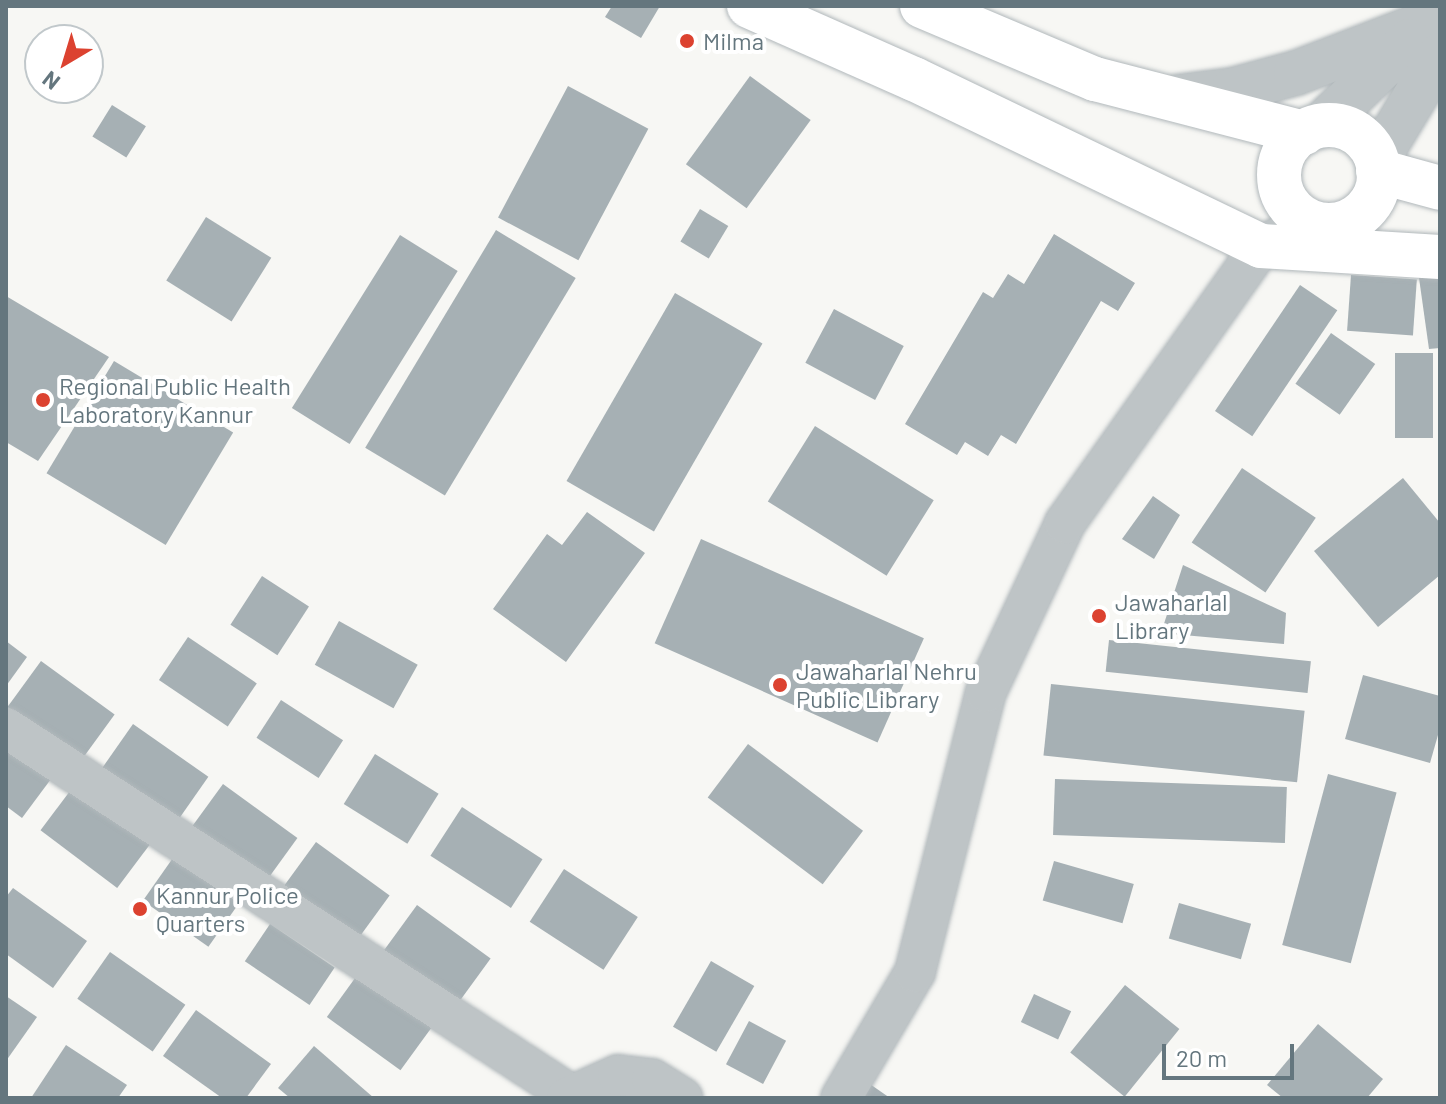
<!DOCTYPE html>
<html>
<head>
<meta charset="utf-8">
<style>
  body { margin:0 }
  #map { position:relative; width:1446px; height:1104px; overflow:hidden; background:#f7f7f4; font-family:Barlow,sans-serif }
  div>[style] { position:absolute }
  .building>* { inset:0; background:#a6b0b4; transform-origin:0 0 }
  .roads { filter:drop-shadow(0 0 2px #b1b8bb) drop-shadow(0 0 2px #b1b8bb) }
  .minor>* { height:40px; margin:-20px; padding:0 20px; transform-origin:20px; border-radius:20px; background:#bec4c6 }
  .tertiary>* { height:44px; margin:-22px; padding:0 22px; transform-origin:22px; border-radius:22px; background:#bec4c6 }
  .secondary>* { height:44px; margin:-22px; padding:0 22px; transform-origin:22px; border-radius:22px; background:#fff }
  .secondary>.ring { margin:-22px; padding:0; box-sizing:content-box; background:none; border:44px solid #fff; border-radius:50% }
  .dots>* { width:22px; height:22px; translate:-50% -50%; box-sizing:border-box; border:4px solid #fff; border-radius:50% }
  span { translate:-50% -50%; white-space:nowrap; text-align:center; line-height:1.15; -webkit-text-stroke:8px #fff; paint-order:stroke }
  .poi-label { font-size:24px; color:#64767e }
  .left { translate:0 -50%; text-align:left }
  .frame { position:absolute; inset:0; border:8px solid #64767e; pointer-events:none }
  .north { position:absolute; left:24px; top:24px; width:80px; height:80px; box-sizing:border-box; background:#fff; border:2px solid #c1c8cb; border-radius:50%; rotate:218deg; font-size:22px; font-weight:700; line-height:32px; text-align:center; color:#64767e }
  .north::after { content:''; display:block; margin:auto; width:28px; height:36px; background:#dc4230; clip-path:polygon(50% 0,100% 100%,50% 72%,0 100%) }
  .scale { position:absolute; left:1162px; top:1044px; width:132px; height:36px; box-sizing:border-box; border:4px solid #64767e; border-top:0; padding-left:10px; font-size:24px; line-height:28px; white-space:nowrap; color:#64767e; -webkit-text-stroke:6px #fff; paint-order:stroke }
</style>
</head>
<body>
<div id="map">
  <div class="building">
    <div style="clip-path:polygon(612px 6px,660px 6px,641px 38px,605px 17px)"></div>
    <div style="left:750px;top:76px;width:75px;height:109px;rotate:36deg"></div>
    <div style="left:568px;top:86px;width:91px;height:149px;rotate:28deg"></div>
    <div style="left:112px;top:105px;width:40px;height:37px;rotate:32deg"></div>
    <div style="left:700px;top:209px;width:33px;height:38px;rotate:31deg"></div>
    <div style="left:206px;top:217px;width:77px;height:75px;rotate:32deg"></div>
    <div style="left:496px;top:230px;width:93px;height:254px;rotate:31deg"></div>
    <div style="clip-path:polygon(1054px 234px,1135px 283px,1118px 311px,1101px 301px,1016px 444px,1001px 435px,988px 456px,965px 442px,957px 455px,905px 424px,983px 292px,993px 298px,1008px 274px,1024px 284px)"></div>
    <div style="left:400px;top:235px;width:68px;height:204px;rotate:32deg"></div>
    <div style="left:1351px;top:275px;width:66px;height:56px;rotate:4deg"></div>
    <div style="clip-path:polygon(1440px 275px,1440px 348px,1429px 349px,1419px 278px)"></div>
    <div style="left:1300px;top:285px;width:45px;height:152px;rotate:34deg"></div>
    <div style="left:675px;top:293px;width:101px;height:217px;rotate:30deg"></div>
    <div style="clip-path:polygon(6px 296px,109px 357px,38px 461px,6px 442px)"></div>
    <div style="left:834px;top:309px;width:79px;height:61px;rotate:28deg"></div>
    <div style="left:1331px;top:333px;width:54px;height:62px;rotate:35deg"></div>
    <div style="left:1395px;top:353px;width:38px;height:85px"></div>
    <div style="left:114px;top:361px;width:139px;height:131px;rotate:31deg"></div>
    <div style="left:815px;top:426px;width:140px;height:89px;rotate:32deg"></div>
    <div style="left:1242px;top:468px;width:89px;height:90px;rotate:34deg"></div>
    <div style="clip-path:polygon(1403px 478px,1440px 523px,1440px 575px,1378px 627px,1314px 551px)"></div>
    <div style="clip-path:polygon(1153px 496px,1180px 515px,1154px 559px,1122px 539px)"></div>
    <div style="clip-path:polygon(587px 512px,645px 553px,566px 662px,493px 609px,547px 534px,562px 545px)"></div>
    <div style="left:701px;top:539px;width:244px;height:114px;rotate:24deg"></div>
    <div style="clip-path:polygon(1183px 565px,1286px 613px,1284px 644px,1161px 633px)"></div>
    <div style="left:262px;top:576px;width:56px;height:58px;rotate:33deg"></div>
    <div style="left:339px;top:621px;width:90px;height:50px;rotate:29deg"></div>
    <div style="left:188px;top:637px;width:83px;height:52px;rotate:34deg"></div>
    <div style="left:1109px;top:640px;width:203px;height:32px;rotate:6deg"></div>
    <div style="clip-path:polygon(6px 641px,27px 657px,6px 686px)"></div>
    <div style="left:41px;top:661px;width:91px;height:57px;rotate:36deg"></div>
    <div style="clip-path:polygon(1363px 675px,1440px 696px,1440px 728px,1430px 763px,1345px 739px)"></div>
    <div style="left:1051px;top:684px;width:255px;height:72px;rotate:6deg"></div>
    <div style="left:281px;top:700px;width:74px;height:45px;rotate:33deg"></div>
    <div style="left:133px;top:724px;width:92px;height:57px;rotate:35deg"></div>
    <div style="left:748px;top:744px;width:144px;height:67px;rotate:37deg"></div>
    <div style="clip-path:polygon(6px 746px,51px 779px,22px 818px,6px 806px)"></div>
    <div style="left:375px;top:754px;width:75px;height:59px;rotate:32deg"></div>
    <div style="left:1328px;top:774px;width:71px;height:177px;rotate:15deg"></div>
    <div style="left:1055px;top:779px;width:232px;height:56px;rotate:2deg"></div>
    <div style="left:223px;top:784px;width:92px;height:57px;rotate:36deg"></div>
    <div style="left:73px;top:787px;width:96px;height:54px;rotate:37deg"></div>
    <div style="left:462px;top:807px;width:96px;height:58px;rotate:33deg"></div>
    <div style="left:316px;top:842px;width:91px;height:57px;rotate:36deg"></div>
    <div style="left:175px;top:855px;width:80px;height:56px;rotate:35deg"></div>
    <div style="left:1054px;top:861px;width:83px;height:41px;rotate:16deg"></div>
    <div style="left:564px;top:869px;width:88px;height:63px;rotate:33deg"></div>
    <div style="clip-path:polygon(13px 888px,87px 941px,53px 988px,6px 954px,6px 897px)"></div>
    <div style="left:1179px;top:903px;width:75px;height:37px;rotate:16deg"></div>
    <div style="left:417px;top:905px;width:91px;height:57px;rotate:36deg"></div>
    <div style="left:270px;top:924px;width:78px;height:45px;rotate:34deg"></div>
    <div style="left:110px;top:952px;width:92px;height:57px;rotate:35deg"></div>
    <div style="left:711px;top:961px;width:50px;height:76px;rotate:30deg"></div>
    <div style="left:358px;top:974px;width:91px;height:53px;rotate:36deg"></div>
    <div style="left:1125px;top:985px;width:70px;height:87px;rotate:39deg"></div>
    <div style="left:1034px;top:994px;width:41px;height:31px;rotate:25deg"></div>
    <div style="clip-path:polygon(6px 996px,37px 1017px,6px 1061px)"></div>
    <div style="clip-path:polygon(196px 1010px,271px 1064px,246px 1098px,222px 1098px,163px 1056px)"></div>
    <div style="left:749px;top:1021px;width:42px;height:49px;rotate:28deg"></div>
    <div style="clip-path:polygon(1318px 1024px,1383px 1079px,1367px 1098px,1283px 1098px,1267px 1085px)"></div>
    <div style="clip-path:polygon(66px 1045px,127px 1085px,118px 1098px,31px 1098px)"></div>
    <div style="clip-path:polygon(314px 1046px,374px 1098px,290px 1098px,278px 1088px)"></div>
    <div style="clip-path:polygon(867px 1082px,890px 1098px,856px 1098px)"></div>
  </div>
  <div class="roads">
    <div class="minor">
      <div style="left:6px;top:728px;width:674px;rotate:33.01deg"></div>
      <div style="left:567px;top:1098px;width:56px;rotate:-24.3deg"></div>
      <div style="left:618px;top:1075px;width:34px;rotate:7deg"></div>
      <div style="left:652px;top:1079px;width:36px;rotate:32deg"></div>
      <div style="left:841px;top:1098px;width:146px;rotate:-59.6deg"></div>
      <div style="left:915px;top:972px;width:289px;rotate:-75.8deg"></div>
      <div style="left:986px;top:692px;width:187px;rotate:-64.9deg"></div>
      <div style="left:1065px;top:523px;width:339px;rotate:-54.7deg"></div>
      <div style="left:1261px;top:246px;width:56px;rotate:-25.2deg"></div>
    </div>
    <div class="tertiary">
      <div style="left:1169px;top:98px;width:64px;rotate:-7.1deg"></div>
      <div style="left:1233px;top:90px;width:65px;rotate:-15.1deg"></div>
      <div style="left:1296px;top:73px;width:142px;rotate:-21deg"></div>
      <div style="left:1319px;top:127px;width:125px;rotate:-43.4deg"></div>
      <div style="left:1377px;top:160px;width:122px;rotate:-59deg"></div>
    </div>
    <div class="secondary">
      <div style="left:749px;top:6px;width:180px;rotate:23.9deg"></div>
      <div style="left:914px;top:79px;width:385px;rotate:25.7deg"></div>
      <div style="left:1261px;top:246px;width:179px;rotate:3.5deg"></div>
      <div style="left:922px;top:6px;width:188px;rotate:22.9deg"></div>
      <div style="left:1095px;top:79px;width:216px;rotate:14.5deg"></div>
      <div class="ring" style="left:1279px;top:125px;width:56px;height:56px"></div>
      <div style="left:1378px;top:171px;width:64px;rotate:15.3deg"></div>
    </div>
  </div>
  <div class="dots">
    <div style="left:687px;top:41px;background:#dc4230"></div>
    <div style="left:43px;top:400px;background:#dc4230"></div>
    <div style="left:1099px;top:616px;background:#dc4230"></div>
    <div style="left:780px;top:685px;background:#dc4230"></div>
    <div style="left:140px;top:909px;background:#dc4230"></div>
  </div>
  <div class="poi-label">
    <span class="left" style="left:703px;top:41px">Milma</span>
    <span class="left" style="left:59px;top:400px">Regional Public Health<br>Laboratory Kannur</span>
    <span class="left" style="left:1115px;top:616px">Jawaharlal<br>Library</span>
    <span class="left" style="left:796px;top:685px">Jawaharlal Nehru<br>Public Library</span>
    <span class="left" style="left:156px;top:909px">Kannur Police<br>Quarters</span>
  </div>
  <div class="frame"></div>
  <div class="north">N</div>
  <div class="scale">20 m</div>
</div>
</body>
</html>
